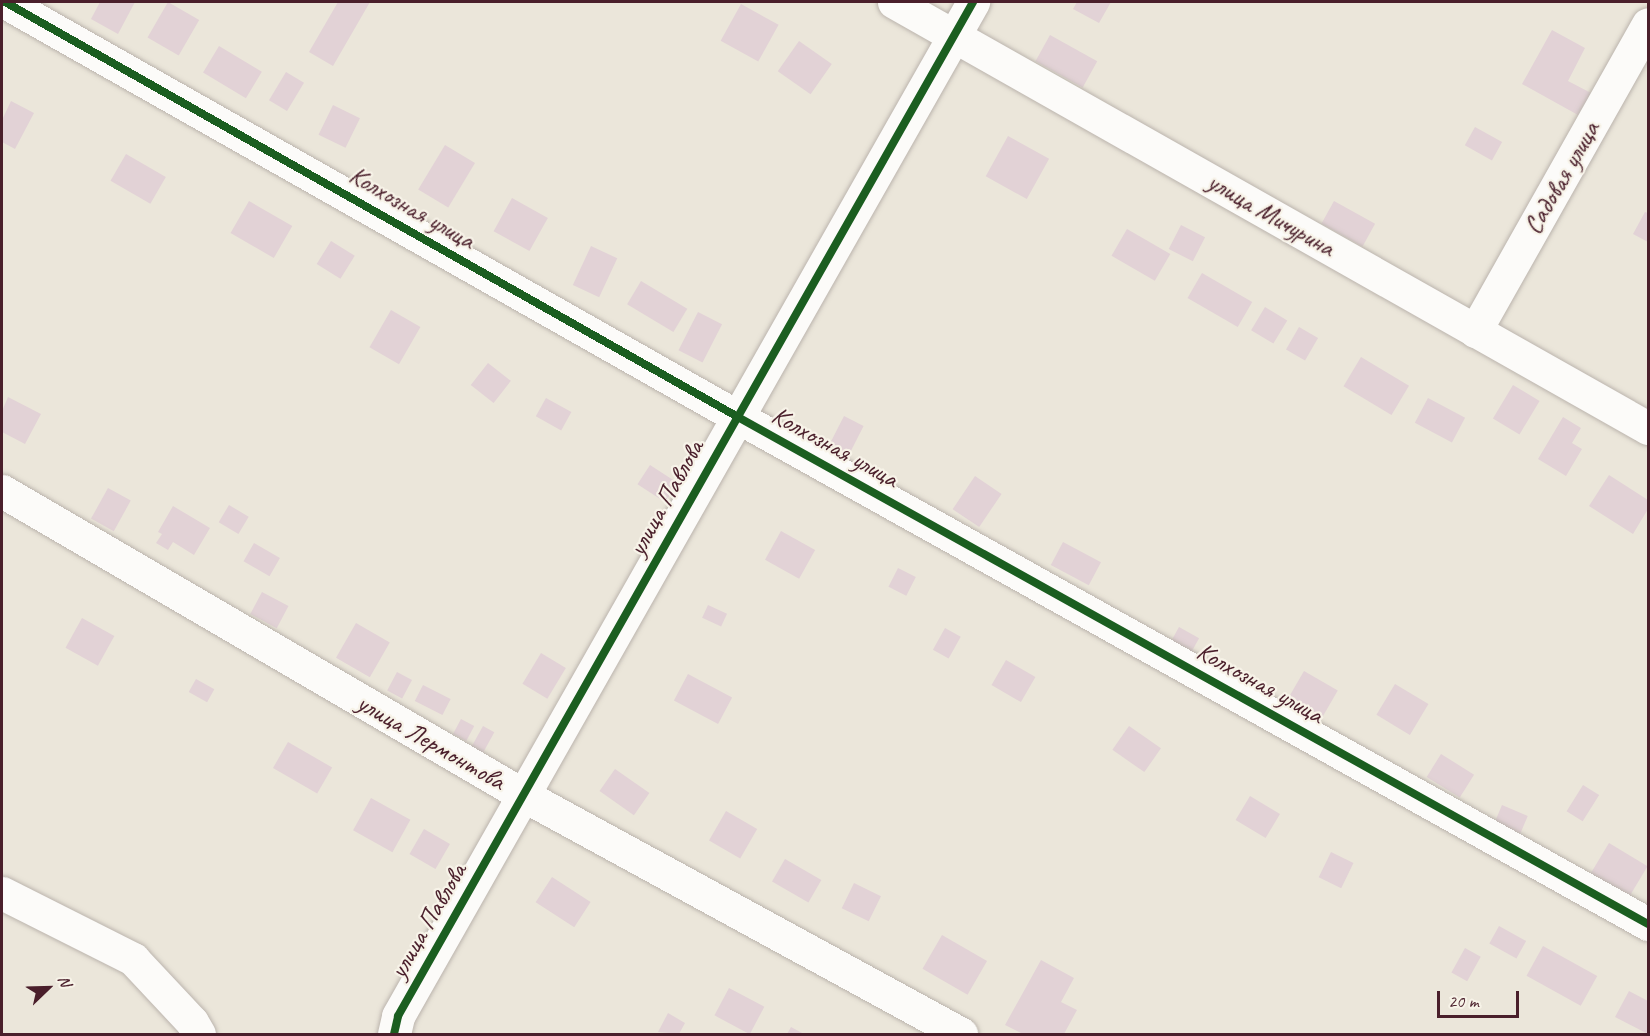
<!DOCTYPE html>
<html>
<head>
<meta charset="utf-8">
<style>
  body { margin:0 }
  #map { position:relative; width:1650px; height:1036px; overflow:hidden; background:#ebe6da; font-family:Caveat,sans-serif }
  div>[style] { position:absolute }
  .building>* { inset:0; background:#e2d2d6; transform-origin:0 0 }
  .roads { filter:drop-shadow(0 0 2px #bbb4ad) drop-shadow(0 0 2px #bbb4ad) }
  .minor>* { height:33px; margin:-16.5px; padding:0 16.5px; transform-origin:16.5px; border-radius:16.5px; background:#fcfbf9 }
  .cycleway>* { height:8px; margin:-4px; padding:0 4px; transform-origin:4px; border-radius:4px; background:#1b5e20 }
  span { translate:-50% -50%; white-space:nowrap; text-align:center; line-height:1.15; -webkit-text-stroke:4.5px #f7f3e8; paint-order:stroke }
  .street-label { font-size:26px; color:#4a1f2b }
  .frame { position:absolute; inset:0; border:3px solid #4a1f2b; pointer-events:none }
  .north { position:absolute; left:18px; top:958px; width:60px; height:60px; -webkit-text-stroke:4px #f7f3e8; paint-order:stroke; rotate:67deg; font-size:16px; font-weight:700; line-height:24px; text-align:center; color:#4a1f2b }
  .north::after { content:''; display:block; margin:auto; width:21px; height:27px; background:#4a1f2b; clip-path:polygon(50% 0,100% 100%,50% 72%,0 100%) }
  .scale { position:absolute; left:1437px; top:991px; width:82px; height:27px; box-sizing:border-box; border:3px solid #4a1f2b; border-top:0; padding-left:8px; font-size:18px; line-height:21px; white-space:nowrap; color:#4a1f2b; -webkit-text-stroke:4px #f7f3e8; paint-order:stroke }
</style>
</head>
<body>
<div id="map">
  <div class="building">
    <div style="clip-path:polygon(100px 2px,135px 2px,118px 34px,91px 19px)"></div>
    <div style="left:168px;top:2px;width:36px;height:41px;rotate:30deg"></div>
    <div style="clip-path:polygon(338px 2px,370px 2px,333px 66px,309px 52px)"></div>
    <div style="clip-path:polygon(1077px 2px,1111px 2px,1099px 23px,1073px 9px)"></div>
    <div style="left:741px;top:4px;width:43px;height:42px;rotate:29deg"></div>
    <div style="clip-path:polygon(1552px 30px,1585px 48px,1568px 81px,1591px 93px,1578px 115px,1522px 84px)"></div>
    <div style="left:1050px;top:35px;width:54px;height:30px;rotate:29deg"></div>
    <div style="left:799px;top:41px;width:40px;height:37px;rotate:35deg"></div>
    <div style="left:219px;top:46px;width:50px;height:31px;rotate:31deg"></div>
    <div style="left:286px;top:72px;width:21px;height:33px;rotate:31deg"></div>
    <div style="clip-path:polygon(11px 101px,34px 113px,15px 149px,2px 142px,2px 120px)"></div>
    <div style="left:333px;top:105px;width:30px;height:33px;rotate:26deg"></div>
    <div style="left:1475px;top:127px;width:31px;height:21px;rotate:29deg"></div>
    <div style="left:1008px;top:136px;width:47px;height:46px;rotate:29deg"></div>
    <div style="left:445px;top:145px;width:35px;height:52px;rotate:31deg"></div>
    <div style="left:126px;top:154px;width:46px;height:31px;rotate:30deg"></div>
    <div style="left:512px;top:198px;width:41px;height:38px;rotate:29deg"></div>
    <div style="left:249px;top:201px;width:50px;height:37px;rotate:30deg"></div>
    <div style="left:1334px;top:201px;width:47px;height:26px;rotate:29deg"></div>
    <div style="clip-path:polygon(1645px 212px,1648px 213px,1648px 242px,1633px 234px)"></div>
    <div style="left:1181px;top:225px;width:27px;height:27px;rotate:27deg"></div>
    <div style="left:1127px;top:229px;width:50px;height:31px;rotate:30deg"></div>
    <div style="left:331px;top:241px;width:28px;height:27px;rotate:32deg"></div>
    <div style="left:591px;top:246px;width:29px;height:43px;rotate:25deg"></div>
    <div style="left:1202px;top:273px;width:58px;height:29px;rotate:30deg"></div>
    <div style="left:641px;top:281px;width:54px;height:27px;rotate:31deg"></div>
    <div style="left:1265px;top:307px;width:26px;height:27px;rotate:31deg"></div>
    <div style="left:391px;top:310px;width:34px;height:43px;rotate:30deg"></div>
    <div style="left:698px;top:312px;width:27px;height:43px;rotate:27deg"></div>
    <div style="left:1299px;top:327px;width:22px;height:26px;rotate:30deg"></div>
    <div style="left:1361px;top:357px;width:56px;height:34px;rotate:31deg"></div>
    <div style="left:488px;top:363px;width:29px;height:28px;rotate:38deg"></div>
    <div style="left:1513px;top:385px;width:31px;height:39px;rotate:31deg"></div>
    <div style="clip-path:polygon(8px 397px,41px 414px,25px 444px,2px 432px,2px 411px)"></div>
    <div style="left:546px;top:398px;width:29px;height:21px;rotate:29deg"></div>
    <div style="left:1428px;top:398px;width:42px;height:28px;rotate:28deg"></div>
    <div style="left:844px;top:416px;width:22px;height:37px;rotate:27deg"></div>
    <div style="clip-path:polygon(1563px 417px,1581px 428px,1572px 443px,1582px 449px,1566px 476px,1538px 459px)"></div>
    <div style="left:650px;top:465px;width:33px;height:23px;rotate:33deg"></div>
    <div style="clip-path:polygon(1609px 475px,1648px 500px,1648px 509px,1633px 534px,1589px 506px)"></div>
    <div style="left:975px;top:476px;width:32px;height:40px;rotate:34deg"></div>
    <div style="left:108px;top:488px;width:26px;height:35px;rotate:29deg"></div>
    <div style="left:229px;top:505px;width:23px;height:20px;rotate:31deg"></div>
    <div style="clip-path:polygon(173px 506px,210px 528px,194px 555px,173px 542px,168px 550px,156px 543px,162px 534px,158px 532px)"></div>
    <div style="left:781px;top:531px;width:39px;height:33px;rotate:29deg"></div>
    <div style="left:1063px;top:542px;width:43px;height:26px;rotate:28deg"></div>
    <div style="left:254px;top:543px;width:30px;height:21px;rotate:30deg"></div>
    <div style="left:898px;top:568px;width:20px;height:21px;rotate:27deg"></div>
    <div style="left:262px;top:592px;width:30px;height:25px;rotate:28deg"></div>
    <div style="left:708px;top:605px;width:21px;height:14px;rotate:25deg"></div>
    <div style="left:82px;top:618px;width:37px;height:34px;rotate:29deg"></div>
    <div style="left:356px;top:623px;width:39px;height:40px;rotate:30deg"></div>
    <div style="left:1179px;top:627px;width:23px;height:21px;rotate:29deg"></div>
    <div style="left:945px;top:628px;width:18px;height:25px;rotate:29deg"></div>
    <div style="left:541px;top:653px;width:29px;height:36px;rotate:31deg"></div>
    <div style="left:1006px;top:660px;width:34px;height:29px;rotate:30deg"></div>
    <div style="left:1304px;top:671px;width:39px;height:31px;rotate:30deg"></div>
    <div style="left:397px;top:672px;width:17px;height:21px;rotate:28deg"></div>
    <div style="left:688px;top:674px;width:50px;height:30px;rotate:28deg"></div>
    <div style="left:196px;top:679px;width:21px;height:15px;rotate:29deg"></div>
    <div style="left:1395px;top:684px;width:39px;height:36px;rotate:31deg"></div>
    <div style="left:423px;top:685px;width:31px;height:18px;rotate:27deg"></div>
    <div style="left:461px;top:719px;width:15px;height:17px;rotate:28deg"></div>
    <div style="left:483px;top:726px;width:13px;height:24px;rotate:29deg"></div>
    <div style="left:1129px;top:726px;width:39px;height:29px;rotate:35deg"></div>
    <div style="left:288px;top:742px;width:51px;height:30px;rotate:30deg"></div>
    <div style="left:1441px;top:754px;width:39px;height:27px;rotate:32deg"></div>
    <div style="left:615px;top:769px;width:42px;height:27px;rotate:35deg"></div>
    <div style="left:1583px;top:785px;width:19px;height:31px;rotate:32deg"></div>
    <div style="left:1250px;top:796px;width:35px;height:28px;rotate:31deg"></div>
    <div style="left:371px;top:798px;width:45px;height:37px;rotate:29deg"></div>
    <div style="left:1502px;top:805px;width:28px;height:19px;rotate:23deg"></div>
    <div style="left:726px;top:811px;width:36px;height:34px;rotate:30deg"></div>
    <div style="left:424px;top:829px;width:30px;height:29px;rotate:30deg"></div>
    <div style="left:1609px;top:843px;width:45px;height:38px;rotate:31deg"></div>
    <div style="left:1331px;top:852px;width:25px;height:28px;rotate:26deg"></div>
    <div style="left:785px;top:859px;width:42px;height:26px;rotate:30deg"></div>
    <div style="left:552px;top:877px;width:46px;height:30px;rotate:33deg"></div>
    <div style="left:854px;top:883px;width:30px;height:28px;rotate:26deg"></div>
    <div style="left:1499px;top:926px;width:31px;height:20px;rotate:29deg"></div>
    <div style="left:942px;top:935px;width:52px;height:39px;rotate:30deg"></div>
    <div style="left:1543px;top:946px;width:62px;height:34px;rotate:29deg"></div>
    <div style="left:1465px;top:948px;width:18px;height:28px;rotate:29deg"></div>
    <div style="clip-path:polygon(1041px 960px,1074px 978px,1061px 1002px,1077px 1010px,1064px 1034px,1023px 1034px,1005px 1025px)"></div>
    <div style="left:729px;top:988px;width:40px;height:31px;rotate:28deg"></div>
    <div style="clip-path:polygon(1629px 991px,1648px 1001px,1648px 1034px,1615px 1017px)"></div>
    <div style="clip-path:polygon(668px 1013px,685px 1023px,679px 1034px,658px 1032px)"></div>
    <div style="clip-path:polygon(791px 1027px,804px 1034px,787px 1034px)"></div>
  </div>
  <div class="roads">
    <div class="minor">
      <div style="left:5px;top:2px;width:840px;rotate:29.52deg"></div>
      <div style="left:736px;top:416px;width:1044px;rotate:29.12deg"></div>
      <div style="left:894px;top:2px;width:866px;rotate:29.47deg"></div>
      <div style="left:1475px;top:331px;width:352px;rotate:-60.6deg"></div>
      <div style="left:2px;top:491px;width:603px;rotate:30.26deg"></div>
      <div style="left:523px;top:795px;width:499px;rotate:28.6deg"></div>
      <div style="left:2px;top:893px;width:147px;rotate:26.7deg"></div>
      <div style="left:133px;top:959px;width:86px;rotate:46.9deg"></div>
      <div style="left:192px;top:1022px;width:14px;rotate:60deg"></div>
      <div style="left:394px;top:1034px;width:18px;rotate:-77deg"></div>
      <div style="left:398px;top:1016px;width:1166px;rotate:-60.44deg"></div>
    </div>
  </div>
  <div class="cycleway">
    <div style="left:5px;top:2px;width:840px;rotate:29.52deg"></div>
    <div style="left:736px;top:416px;width:1044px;rotate:29.12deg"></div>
    <div style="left:394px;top:1034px;width:18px;rotate:-77deg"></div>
    <div style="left:398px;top:1016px;width:1166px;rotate:-60.44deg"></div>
  </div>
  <div class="street-label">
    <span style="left:1562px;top:178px;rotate:-60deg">Садовая улица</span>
    <span style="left:412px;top:208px;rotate:30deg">Колхозная улица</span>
    <span style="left:1271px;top:215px;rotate:30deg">улица Мичурина</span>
    <span style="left:835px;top:447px;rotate:29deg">Колхозная улица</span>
    <span style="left:666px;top:498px;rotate:-61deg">улица Павлова</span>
    <span style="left:1260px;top:683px;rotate:29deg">Колхозная улица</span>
    <span style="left:431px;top:742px;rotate:30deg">улица Лермонтова</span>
    <span style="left:428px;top:921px;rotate:-60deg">улица Павлова</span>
  </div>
  <div class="frame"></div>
  <div class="north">N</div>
  <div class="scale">20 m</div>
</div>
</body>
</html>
